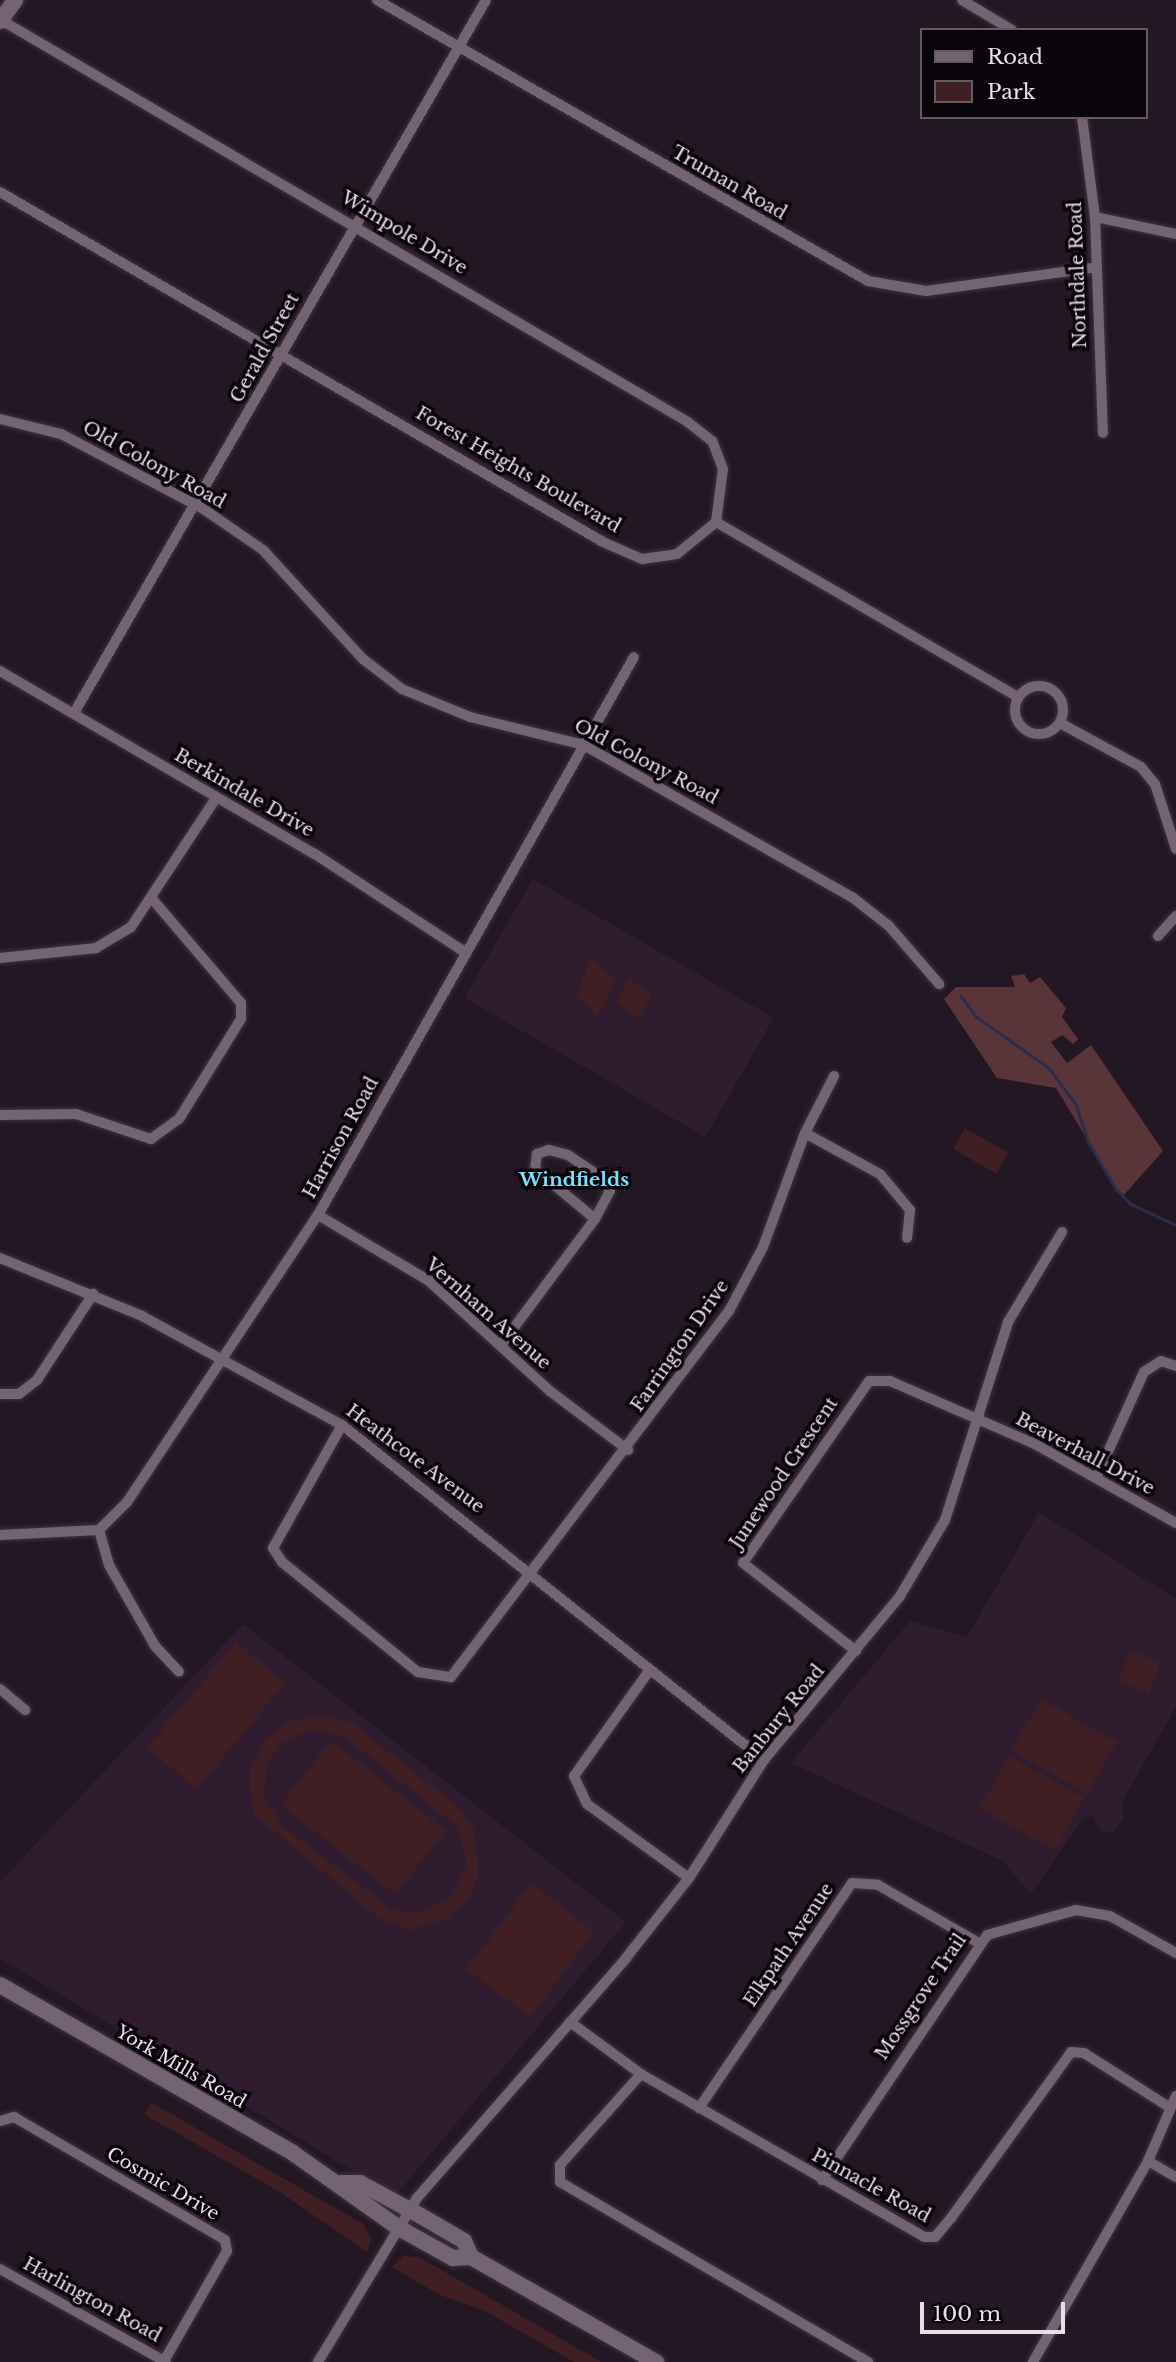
<!DOCTYPE html>
<html>
<head>
<meta charset="utf-8">
<style>
  body { margin:0 }
  #map { position:relative; width:1176px; height:2362px; overflow:hidden; background:#241724; font-family:"Libre Baskerville",serif }
  div>[style] { position:absolute }
  .built>* { inset:0; background:#2f1d2f; transform-origin:0 0 }
  .green>* { inset:0; background:#401f24; transform-origin:0 0 }
  .forest>* { inset:0; background:#593439 }
  .stream>* { height:2.5px; margin:-1.25px; padding:0 1.25px; transform-origin:1.25px; border-radius:1.25px; background:#2c2d4b }
  .roads { filter:drop-shadow(0 0 2px #3d333d) drop-shadow(0 0 2px #3d333d) }
  .street>* { height:10px; margin:-5px; padding:0 5px; transform-origin:5px; border-radius:5px; background:#736373 }
  .street>.ring { margin:-5px; padding:0; box-sizing:content-box; background:none; border:10px solid #736373; border-radius:50% }
  .secondary>* { height:16px; margin:-8px; padding:0 8px; transform-origin:8px; border-radius:8px; background:#736373 }
  span { translate:-50% -50%; white-space:nowrap; text-align:center; line-height:1.15; -webkit-text-stroke:7px #0a050a; paint-order:stroke }
  .street-label { font-size:18px; color:#e7dee7 }
  .neighbourhood-label { font-size:19px; color:#7ce1f9; font-weight:700 }
  .legend { position:absolute; left:920px; top:28px; width:228px; height:91px; box-sizing:border-box; background:#0a050a; border:2px solid #625c62; margin:0; padding:9px 12px; list-style:none; font-size:21px; color:#e7dee7 }
  .legend li { display:flex; align-items:center; gap:14px; height:35px }
  .legend b { width:35px; border:2px solid #625c62 }
  .scale { position:absolute; left:920px; top:2302px; width:145px; height:32px; box-sizing:border-box; border:4px solid #e7dee7; border-top:0; padding-left:9px; font-size:21px; line-height:24px; white-space:nowrap; color:#e7dee7; -webkit-text-stroke:5px #0a050a; paint-order:stroke }
</style>
</head>
<body>
<div id="map">
  <div class="built">
    <div style="left:533px;top:879px;width:278px;height:137px;rotate:30deg"></div>
    <div style="clip-path:polygon(1039px 1512px,1176px 1599px,1176px 1707px,1123px 1800px,1123px 1820px,1112px 1833px,1101px 1831px,1093px 1816px,1083px 1818px,1031px 1894px,1003px 1861px,791px 1763px,910px 1621px,967px 1637px)"></div>
    <div style="clip-path:polygon(243px 1624px,626px 1922px,395px 2196px,0 1958px,0 1882px)"></div>
  </div>
  <div class="green">
    <div style="clip-path:polygon(591px 957px,617px 981px,597px 1016px,577px 996px)"></div>
    <div style="clip-path:polygon(629px 979px,652px 994px,640px 1018px,617px 1003px)"></div>
    <div style="left:965px;top:1128px;width:50px;height:24px;rotate:30deg"></div>
    <div style="left:236px;top:1642px;width:64px;height:138px;rotate:40deg"></div>
    <div style="clip-path:polygon(1131px 1651px,1160px 1663px,1149px 1694px,1118px 1679px)"></div>
    <div style="left:1041px;top:1699px;width:87px;height:59px;rotate:30deg"></div>
    <div style="clip-path:polygon(evenodd,329px 1716px,353px 1724px,457px 1806px,474px 1829px,479px 1873px,469px 1898px,445px 1919px,410px 1930px,379px 1918px,254px 1814px,249px 1774px,265px 1740px,292px 1720px,329px 1716px,308px 1730px,346px 1737px,457px 1827px,467px 1865px,452px 1896px,418px 1913px,392px 1910px,280px 1824px,264px 1795px,266px 1767px,280px 1744px,308px 1730px)"></div>
    <div style="left:331px;top:1741px;width:145px;height:81px;rotate:38deg"></div>
    <div style="left:1009px;top:1756px;width:86px;height:60px;rotate:29deg"></div>
    <div style="left:531px;top:1884px;width:79px;height:107px;rotate:37deg"></div>
    <div style="clip-path:polygon(152px 2103px,363px 2224px,371px 2237px,367px 2252px,280px 2192px,144px 2114px)"></div>
    <div style="clip-path:polygon(403px 2256px,419px 2257px,601px 2362px,574px 2362px,485px 2311px,438px 2294px,392px 2267px)"></div>
  </div>
  <div class="forest">
    <div style="clip-path:polygon(1024px 974px,1030px 983px,1040px 977px,1066px 1008px,1062px 1017px,1078px 1039px,1073px 1044px,1062px 1035px,1051px 1042px,1067px 1063px,1091px 1045px,1163px 1151px,1122px 1197px,1056px 1088px,997px 1078px,944px 999px,956px 987px,1015px 987px,1011px 976px)"></div>
  </div>
  <div class="stream">
    <div style="left:961px;top:996px;width:26px;rotate:53deg"></div>
    <div style="left:977px;top:1017px;width:88px;rotate:35.3deg"></div>
    <div style="left:1049px;top:1068px;width:45px;rotate:53.1deg"></div>
    <div style="left:1076px;top:1104px;width:39px;rotate:72deg"></div>
    <div style="left:1088px;top:1141px;width:56px;rotate:59.7deg"></div>
    <div style="left:1116px;top:1189px;width:21px;rotate:45deg"></div>
    <div style="left:1131px;top:1204px;width:50px;rotate:25deg"></div>
  </div>
  <div class="roads">
    <div class="street">
      <div style="left:377px;top:0;width:566px;rotate:29.78deg"></div>
      <div style="left:868px;top:281px;width:59px;rotate:9.8deg"></div>
      <div style="left:926px;top:291px;width:168px;rotate:-7.9deg"></div>
      <div style="left:962px;top:0;width:58px;rotate:31deg"></div>
      <div style="left:1082px;top:117px;width:101px;rotate:82.6deg"></div>
      <div style="left:1095px;top:217px;width:216px;rotate:87.9deg"></div>
      <div style="left:0;top:192px;width:697px;rotate:30.13deg"></div>
      <div style="left:603px;top:542px;width:43px;rotate:23.6deg"></div>
      <div style="left:642px;top:559px;width:35px;rotate:-8deg"></div>
      <div style="left:677px;top:554px;width:50px;rotate:-39.4deg"></div>
      <div style="left:716px;top:522px;width:53px;rotate:-82.5deg"></div>
      <div style="left:723px;top:469px;width:30px;rotate:-111deg"></div>
      <div style="left:712px;top:441px;width:31px;rotate:-142deg"></div>
      <div style="left:688px;top:422px;width:796px;rotate:-149.67deg"></div>
      <div style="left:1095px;top:217px;width:83px;rotate:11.9deg"></div>
      <div style="left:0;top:419px;width:63px;rotate:13.8deg"></div>
      <div style="left:61px;top:434px;width:159px;rotate:27.7deg"></div>
      <div style="left:202px;top:508px;width:74px;rotate:34.5deg"></div>
      <div style="left:263px;top:550px;width:148px;rotate:47.5deg"></div>
      <div style="left:363px;top:659px;width:49px;rotate:37.6deg"></div>
      <div style="left:402px;top:689px;width:74px;rotate:22.4deg"></div>
      <div style="left:470px;top:717px;width:117px;rotate:13.8deg"></div>
      <div style="left:584px;top:745px;width:308px;rotate:29.6deg"></div>
      <div style="left:852px;top:897px;width:47px;rotate:38.1deg"></div>
      <div style="left:889px;top:926px;width:77px;rotate:49.2deg"></div>
      <div style="left:716px;top:522px;width:349px;rotate:30.1deg"></div>
      <div style="left:0;top:671px;width:364px;rotate:30.2deg"></div>
      <div style="left:315px;top:854px;width:179px;rotate:33.2deg"></div>
      <div class="ring" style="left:1015px;top:686px;width:38px;height:38px"></div>
      <div style="left:74px;top:713px;width:823px;rotate:-59.98deg"></div>
      <div style="left:1060px;top:723px;width:92px;rotate:28.5deg"></div>
      <div style="left:1141px;top:767px;width:22px;rotate:51deg"></div>
      <div style="left:1155px;top:784px;width:68px;rotate:72.1deg"></div>
      <div style="left:1158px;top:936px;width:27px;rotate:-48deg"></div>
      <div style="left:0;top:958px;width:97px;rotate:-5.9deg"></div>
      <div style="left:96px;top:948px;width:41px;rotate:-31deg"></div>
      <div style="left:131px;top:927px;width:154px;rotate:-56.6deg"></div>
      <div style="left:0;top:1115px;width:76px;rotate:-0.8deg"></div>
      <div style="left:76px;top:1114px;width:79px;rotate:18.4deg"></div>
      <div style="left:151px;top:1139px;width:34px;rotate:-36deg"></div>
      <div style="left:179px;top:1119px;width:118px;rotate:-58.2deg"></div>
      <div style="left:241px;top:1019px;width:16px;rotate:-90deg"></div>
      <div style="left:241px;top:1003px;width:134px;rotate:-130.5deg"></div>
      <div style="left:805px;top:1133px;width:85px;rotate:28.7deg"></div>
      <div style="left:880px;top:1174px;width:47px;rotate:50.2deg"></div>
      <div style="left:910px;top:1210px;width:28px;rotate:96deg"></div>
      <div style="left:318px;top:1215px;width:129px;rotate:30.7deg"></div>
      <div style="left:429px;top:1281px;width:164px;rotate:42.3deg"></div>
      <div style="left:550px;top:1391px;width:98px;rotate:37.1deg"></div>
      <div style="left:0;top:1258px;width:153px;rotate:22.2deg"></div>
      <div style="left:142px;top:1316px;width:228px;rotate:28.6deg"></div>
      <div style="left:342px;top:1425px;width:539px;rotate:38.44deg"></div>
      <div style="left:501px;top:1345px;width:157px;rotate:-53.3deg"></div>
      <div style="left:595px;top:1219px;width:32px;rotate:-62deg"></div>
      <div style="left:610px;top:1191px;width:12px;rotate:-114deg"></div>
      <div style="left:605px;top:1180px;width:45px;rotate:-146deg"></div>
      <div style="left:568px;top:1155px;width:20px;rotate:-165deg"></div>
      <div style="left:549px;top:1150px;width:13px;rotate:162deg"></div>
      <div style="left:537px;top:1154px;width:15px;rotate:98deg"></div>
      <div style="left:535px;top:1169px;width:78px;rotate:39.8deg"></div>
      <div style="left:0;top:1394px;width:19px"></div>
      <div style="left:19px;top:1394px;width:23px;rotate:-38deg"></div>
      <div style="left:37px;top:1380px;width:103px;rotate:-56.9deg"></div>
      <div style="left:342px;top:1425px;width:141px;rotate:119.3deg"></div>
      <div style="left:273px;top:1548px;width:17px;rotate:57deg"></div>
      <div style="left:282px;top:1562px;width:175px;rotate:39deg"></div>
      <div style="left:418px;top:1672px;width:33px;rotate:9deg"></div>
      <div style="left:451px;top:1677px;width:460px;rotate:-52.8deg"></div>
      <div style="left:729px;top:1311px;width:72px;rotate:-62deg"></div>
      <div style="left:763px;top:1247px;width:121px;rotate:-69.8deg"></div>
      <div style="left:805px;top:1133px;width:64px;rotate:-63deg"></div>
      <div style="left:1097px;top:1476px;width:114px;rotate:-65.7deg"></div>
      <div style="left:1144px;top:1372px;width:20px;rotate:-33deg"></div>
      <div style="left:1161px;top:1361px;width:16px;rotate:18deg"></div>
      <div style="left:99px;top:1530px;width:36px;rotate:74deg"></div>
      <div style="left:109px;top:1565px;width:93px;rotate:60.4deg"></div>
      <div style="left:155px;top:1646px;width:35px;rotate:47deg"></div>
      <div style="left:0;top:1535px;width:99px;rotate:-2.9deg"></div>
      <div style="left:99px;top:1530px;width:40px;rotate:-45deg"></div>
      <div style="left:127px;top:1502px;width:345px;rotate:-56.4deg"></div>
      <div style="left:318px;top:1215px;width:641px;rotate:-60.48deg"></div>
      <div style="left:856px;top:1651px;width:143px;rotate:-142.1deg"></div>
      <div style="left:743px;top:1563px;width:221px;rotate:-55.3deg"></div>
      <div style="left:869px;top:1381px;width:21px"></div>
      <div style="left:890px;top:1381px;width:158px;rotate:23.5deg"></div>
      <div style="left:1035px;top:1444px;width:162px;rotate:29.3deg"></div>
      <div style="left:649px;top:1671px;width:129px;rotate:125.5deg"></div>
      <div style="left:574px;top:1776px;width:31px;rotate:65deg"></div>
      <div style="left:587px;top:1804px;width:126px;rotate:36deg"></div>
      <div style="left:0;top:1689px;width:33px;rotate:40deg"></div>
      <div style="left:570px;top:2022px;width:88px;rotate:36.2deg"></div>
      <div style="left:641px;top:2074px;width:327px;rotate:29.9deg"></div>
      <div style="left:924px;top:2237px;width:11px"></div>
      <div style="left:935px;top:2237px;width:25px;rotate:-50deg"></div>
      <div style="left:951px;top:2218px;width:205px;rotate:-54.1deg"></div>
      <div style="left:1071px;top:2052px;width:13px;rotate:4deg"></div>
      <div style="left:1084px;top:2053px;width:101px;rotate:32.4deg"></div>
      <div style="left:641px;top:2074px;width:122px;rotate:131.7deg"></div>
      <div style="left:560px;top:2165px;width:17px;rotate:90deg"></div>
      <div style="left:560px;top:2182px;width:357px;rotate:30.3deg"></div>
      <div style="left:699px;top:2108px;width:272px;rotate:-55.8deg"></div>
      <div style="left:852px;top:1883px;width:26px;rotate:4deg"></div>
      <div style="left:878px;top:1885px;width:114px;rotate:29.9deg"></div>
      <div style="left:0;top:2121px;width:15px;rotate:-16deg"></div>
      <div style="left:14px;top:2117px;width:244px;rotate:30.2deg"></div>
      <div style="left:225px;top:2240px;width:11px;rotate:80deg"></div>
      <div style="left:227px;top:2251px;width:127px;rotate:119.8deg"></div>
      <div style="left:1148px;top:2161px;width:32px;rotate:30deg"></div>
      <div style="left:822px;top:2180px;width:295px;rotate:-56deg"></div>
      <div style="left:987px;top:1935px;width:92px;rotate:-15.7deg"></div>
      <div style="left:1076px;top:1910px;width:35px;rotate:10deg"></div>
      <div style="left:1110px;top:1916px;width:76px;rotate:29.3deg"></div>
      <div style="left:0;top:2269px;width:190px;rotate:29.3deg"></div>
      <div style="left:318px;top:2362px;width:192px;rotate:-58.9deg"></div>
      <div style="left:417px;top:2198px;width:318px;rotate:-48.9deg"></div>
      <div style="left:626px;top:1958px;width:102px;rotate:-51.8deg"></div>
      <div style="left:689px;top:1878px;width:140px;rotate:-57.6deg"></div>
      <div style="left:764px;top:1760px;width:213px;rotate:-50.3deg"></div>
      <div style="left:900px;top:1596px;width:88px;rotate:-59.4deg"></div>
      <div style="left:945px;top:1520px;width:208px;rotate:-72.3deg"></div>
      <div style="left:1008px;top:1322px;width:105px;rotate:-59deg"></div>
      <div style="left:1033px;top:2362px;width:232px;rotate:-60.2deg"></div>
      <div style="left:1148px;top:2161px;width:71px;rotate:-66.7deg"></div>
    </div>
    <div class="secondary">
      <div style="left:0;top:21px;width:26px;rotate:-54deg"></div>
      <div style="left:0;top:1985px;width:338px;rotate:29.8deg"></div>
      <div style="left:293px;top:2153px;width:130px;rotate:35.3deg"></div>
      <div style="left:399px;top:2228px;width:62px;rotate:29.1deg"></div>
      <div style="left:453px;top:2258px;width:18px;rotate:-3deg"></div>
      <div style="left:471px;top:2257px;width:213px;rotate:29.6deg"></div>
      <div style="left:341px;top:2183px;width:19px"></div>
      <div style="left:360px;top:2183px;width:69px;rotate:28.4deg"></div>
      <div style="left:421px;top:2216px;width:50px;rotate:30.2deg"></div>
      <div style="left:464px;top:2241px;width:17px;rotate:66deg"></div>
    </div>
  </div>
  <div class="street-label">
    <span style="left:729px;top:183px;rotate:30deg">Truman Road</span>
    <span style="left:404px;top:233px;rotate:31deg">Wimpole Drive</span>
    <span style="left:1078px;top:275px;rotate:-92deg">Northdale Road</span>
    <span style="left:265px;top:348px;rotate:-61deg">Gerald Street</span>
    <span style="left:154px;top:465px;rotate:29deg">Old Colony Road</span>
    <span style="left:518px;top:470px;rotate:30deg">Forest Heights Boulevard</span>
    <span style="left:646px;top:762px;rotate:28deg">Old Colony Road</span>
    <span style="left:244px;top:793px;rotate:30deg">Berkindale Drive</span>
    <span style="left:341px;top:1138px;rotate:-61deg">Harrison Road</span>
    <span style="left:488px;top:1314px;rotate:41deg">Vernham Avenue</span>
    <span style="left:680px;top:1346px;rotate:-55deg">Farrington Drive</span>
    <span style="left:1085px;top:1454px;rotate:28deg">Beaverhall Drive</span>
    <span style="left:415px;top:1459px;rotate:37deg">Heathcote Avenue</span>
    <span style="left:784px;top:1473px;rotate:-56deg">Junewood Crescent</span>
    <span style="left:779px;top:1719px;rotate:-51deg">Banbury Road</span>
    <span style="left:789px;top:1945px;rotate:-56deg">Elkpath Avenue</span>
    <span style="left:921px;top:1997px;rotate:-56deg">Mossgrove Trail</span>
    <span style="left:181px;top:2067px;rotate:30deg">York Mills Road</span>
    <span style="left:163px;top:2184px;rotate:30deg">Cosmic Drive</span>
    <span style="left:871px;top:2186px;rotate:29deg">Pinnacle Road</span>
    <span style="left:92px;top:2300px;rotate:29deg">Harlington Road</span>
  </div>
  <div class="neighbourhood-label">
    <span style="left:574px;top:1180px">Windfields</span>
  </div>
  <ul class="legend">
  <li><b style="height:9px;background:#736373"></b>Road</li>
  <li><b style="height:19px;background:#401f24"></b>Park</li>
  </ul>
  <div class="scale">100 m</div>
</div>
</body>
</html>
